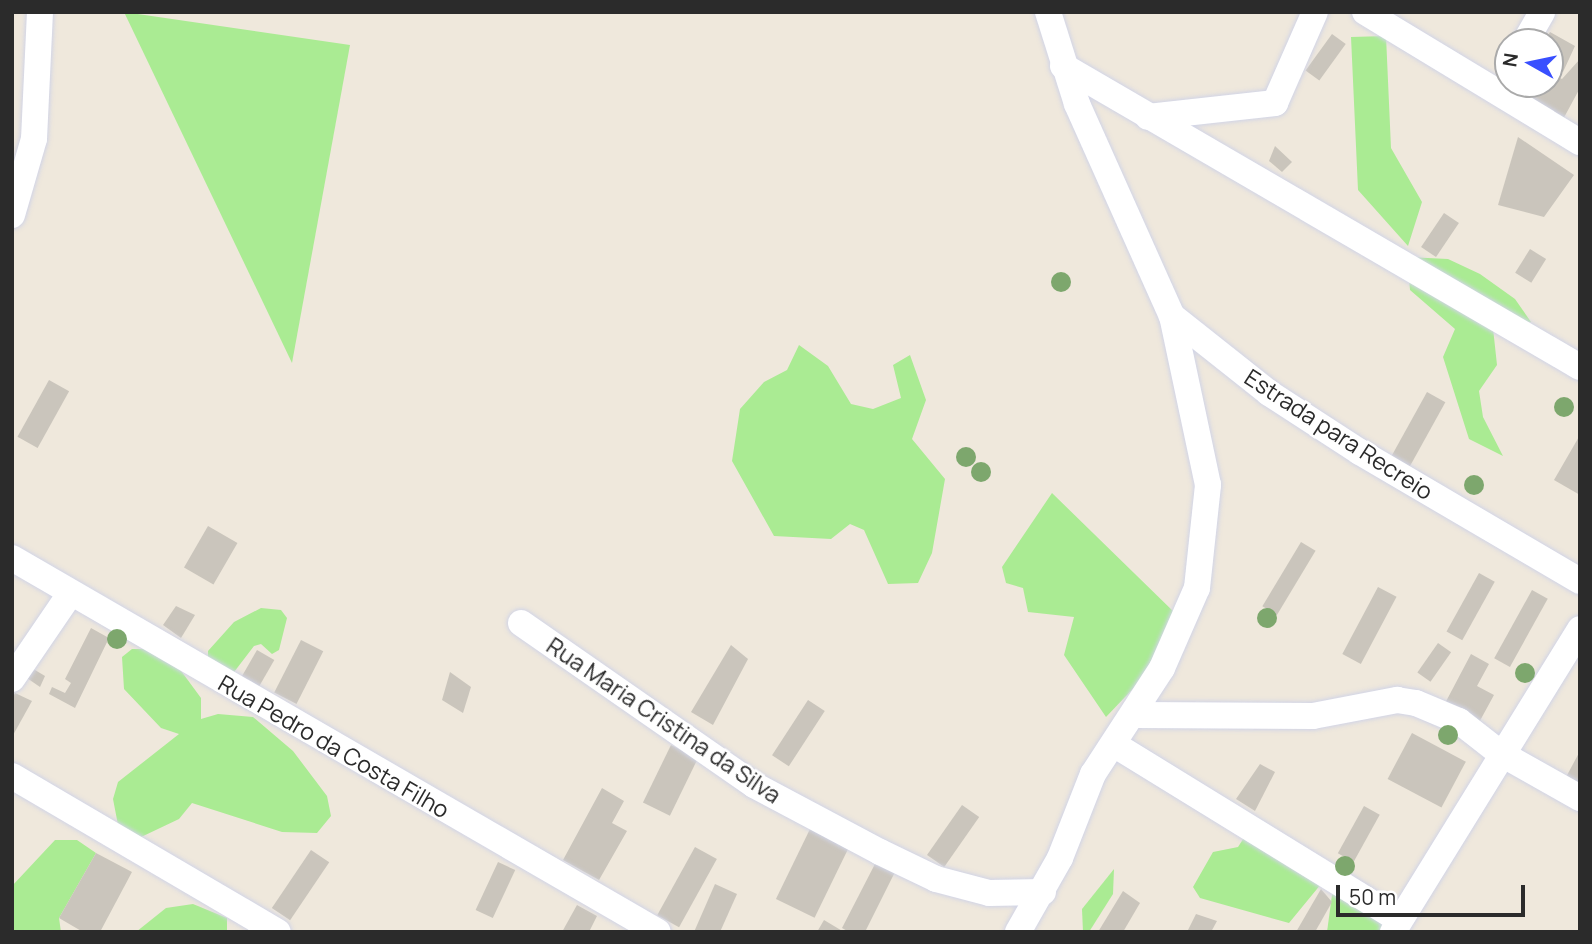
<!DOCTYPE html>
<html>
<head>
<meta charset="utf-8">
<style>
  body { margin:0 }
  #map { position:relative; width:1592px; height:944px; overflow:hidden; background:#efe8dc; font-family:Manrope,sans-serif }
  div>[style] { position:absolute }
  .green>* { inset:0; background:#aaeb93 }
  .building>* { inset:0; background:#cac5bc; transform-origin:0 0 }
  .roads { filter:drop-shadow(0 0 2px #d1d4e6) drop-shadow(0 0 2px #d1d4e6) }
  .street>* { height:26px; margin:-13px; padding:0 13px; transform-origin:13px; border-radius:13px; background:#fff }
  .trees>* { width:20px; height:20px; margin:-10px; border-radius:50%; background:#7da76d }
  span { translate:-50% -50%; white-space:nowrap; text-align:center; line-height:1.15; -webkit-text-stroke:5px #fff; paint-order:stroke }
  .street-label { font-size:23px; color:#2b2b2b }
  .frame { position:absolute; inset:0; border:14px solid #2b2b2b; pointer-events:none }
  .north { position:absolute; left:1494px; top:28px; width:70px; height:70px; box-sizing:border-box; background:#fff; border:2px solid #aaa; border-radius:50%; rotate:279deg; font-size:19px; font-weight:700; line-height:28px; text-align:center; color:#2b2b2b }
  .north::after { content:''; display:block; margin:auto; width:24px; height:32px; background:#394fff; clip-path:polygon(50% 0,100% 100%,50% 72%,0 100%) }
  .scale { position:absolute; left:1336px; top:885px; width:189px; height:32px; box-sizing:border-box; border:4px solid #2b2b2b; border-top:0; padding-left:9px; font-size:21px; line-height:24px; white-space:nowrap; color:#2b2b2b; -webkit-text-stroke:5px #fff; paint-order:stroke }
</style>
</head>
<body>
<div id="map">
  <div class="green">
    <div style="clip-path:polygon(124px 12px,350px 45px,292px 363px)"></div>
    <div style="clip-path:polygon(1386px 36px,1391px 148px,1422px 202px,1408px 246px,1358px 190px,1351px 37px)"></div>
    <div style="clip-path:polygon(1407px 257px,1448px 259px,1480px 274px,1515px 299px,1531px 322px,1493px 328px,1497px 365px,1479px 391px,1483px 417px,1503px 456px,1469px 439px,1443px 357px,1455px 329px,1410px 290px)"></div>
    <div style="clip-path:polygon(799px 345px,828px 366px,851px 404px,873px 409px,901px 398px,893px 365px,910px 355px,926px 400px,912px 439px,945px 479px,932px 553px,918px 583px,888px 584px,864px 530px,850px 524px,831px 539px,774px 536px,732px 461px,740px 409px,764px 382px,787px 370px)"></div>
    <div style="clip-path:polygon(1052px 493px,1176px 614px,1149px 672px,1106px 717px,1064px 655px,1074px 617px,1028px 612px,1023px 588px,1006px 583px,1002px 567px)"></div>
    <div style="clip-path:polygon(261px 608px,281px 610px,287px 618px,279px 650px,272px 654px,261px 644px,254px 646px,231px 676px,208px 664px,208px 651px,234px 622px)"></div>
    <div style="clip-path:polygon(132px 649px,165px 649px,201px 698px,201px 719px,218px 714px,253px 717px,293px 751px,327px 796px,331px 816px,317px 833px,282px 832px,192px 803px,179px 819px,139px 838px,118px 825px,113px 799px,118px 782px,179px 734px,161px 728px,124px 689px,122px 657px)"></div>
    <div style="clip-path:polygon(1249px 830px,1326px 878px,1289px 923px,1200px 898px,1193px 887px,1213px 852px,1238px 847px)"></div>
    <div style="clip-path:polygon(55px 840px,77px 840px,96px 853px,59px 918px,61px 932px,12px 932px,12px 886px)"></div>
    <div style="clip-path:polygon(1114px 869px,1113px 894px,1089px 932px,1083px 932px,1082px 909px)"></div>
    <div style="clip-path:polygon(1339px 891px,1386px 913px,1380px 932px,1327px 932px,1332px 895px)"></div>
    <div style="clip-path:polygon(193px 904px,227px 918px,227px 932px,136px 932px,166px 908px)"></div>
  </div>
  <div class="building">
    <div style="clip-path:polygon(1550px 32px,1575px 46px,1563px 72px,1550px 65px,1550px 42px,1543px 42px)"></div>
    <div style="left:1332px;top:34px;width:17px;height:45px;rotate:36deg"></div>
    <div style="clip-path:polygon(1580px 59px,1580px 88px,1561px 123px,1520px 96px,1525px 84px,1550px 84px,1550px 73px,1562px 79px)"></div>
    <div style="clip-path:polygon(1518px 137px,1574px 175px,1544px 217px,1498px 205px)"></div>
    <div style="clip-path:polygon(1275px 146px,1292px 162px,1282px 172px,1269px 161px)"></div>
    <div style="left:1444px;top:213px;width:18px;height:41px;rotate:34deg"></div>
    <div style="left:1530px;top:249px;width:19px;height:28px;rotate:32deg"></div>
    <div style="left:49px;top:380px;width:23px;height:65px;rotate:29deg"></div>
    <div style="left:1427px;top:392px;width:21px;height:82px;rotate:29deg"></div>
    <div style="clip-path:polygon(1580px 435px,1580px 495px,1554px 480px)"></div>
    <div style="left:208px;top:526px;width:34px;height:48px;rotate:30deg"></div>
    <div style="left:1301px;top:542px;width:17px;height:75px;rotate:31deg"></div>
    <div style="left:1479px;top:573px;width:18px;height:67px;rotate:29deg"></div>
    <div style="left:1378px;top:587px;width:21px;height:76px;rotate:28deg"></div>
    <div style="left:1532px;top:590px;width:18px;height:78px;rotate:29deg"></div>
    <div style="clip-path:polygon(176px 606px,195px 615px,181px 638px,163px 625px)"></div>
    <div style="clip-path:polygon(91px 628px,109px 638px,75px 708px,49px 694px,52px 687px,65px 693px,71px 683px,65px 679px)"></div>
    <div style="left:301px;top:640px;width:25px;height:59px;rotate:27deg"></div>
    <div style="left:1438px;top:643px;width:16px;height:36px;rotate:35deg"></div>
    <div style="clip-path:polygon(731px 645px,748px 659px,713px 725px,691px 712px)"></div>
    <div style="left:257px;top:650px;width:20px;height:36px;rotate:30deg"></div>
    <div style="clip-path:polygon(1471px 654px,1489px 664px,1477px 686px,1494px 695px,1476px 728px,1442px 709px)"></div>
    <div style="clip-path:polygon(30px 667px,45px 676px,40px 687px,24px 676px)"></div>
    <div style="clip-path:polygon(450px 672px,471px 687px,463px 713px,442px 700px)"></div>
    <div style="clip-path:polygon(15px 693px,32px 701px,12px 737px,12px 698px)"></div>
    <div style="left:808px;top:700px;width:20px;height:66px;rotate:33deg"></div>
    <div style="left:1412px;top:733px;width:61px;height:52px;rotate:28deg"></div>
    <div style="left:671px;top:745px;width:30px;height:64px;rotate:26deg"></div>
    <div style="clip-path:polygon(1580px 751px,1580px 786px,1565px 779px)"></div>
    <div style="clip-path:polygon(1260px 764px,1275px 772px,1255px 811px,1236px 799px)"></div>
    <div style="clip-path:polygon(602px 788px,624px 801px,612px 823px,627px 831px,599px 880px,563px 860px)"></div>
    <div style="left:962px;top:805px;width:21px;height:61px;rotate:35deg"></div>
    <div style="left:1364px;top:806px;width:18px;height:54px;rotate:29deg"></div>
    <div style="left:811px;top:827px;width:43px;height:80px;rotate:26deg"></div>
    <div style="left:695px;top:847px;width:25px;height:78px;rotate:29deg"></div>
    <div style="left:311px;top:850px;width:22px;height:70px;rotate:34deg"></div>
    <div style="clip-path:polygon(96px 853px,132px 872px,100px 932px,83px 932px,59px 918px)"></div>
    <div style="left:498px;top:862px;width:19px;height:53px;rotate:25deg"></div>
    <div style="clip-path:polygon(876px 862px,895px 872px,865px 932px,849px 932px,842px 928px)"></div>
    <div style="clip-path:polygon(715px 884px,737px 894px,720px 932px,694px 932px)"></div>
    <div style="clip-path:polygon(1321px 889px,1332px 902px,1315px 932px,1296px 932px)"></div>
    <div style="clip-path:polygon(1123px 891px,1140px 903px,1123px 932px,1098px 932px)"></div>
    <div style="clip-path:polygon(577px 905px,597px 916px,589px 932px,562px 932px)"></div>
    <div style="clip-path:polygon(1196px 914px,1217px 921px,1211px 932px,1187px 932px)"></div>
    <div style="clip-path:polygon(824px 920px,844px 932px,817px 932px)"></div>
  </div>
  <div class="roads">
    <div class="street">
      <div style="left:1048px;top:12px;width:96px;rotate:72.5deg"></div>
      <div style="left:1077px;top:104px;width:232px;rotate:65.9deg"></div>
      <div style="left:1172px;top:316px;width:124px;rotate:38.4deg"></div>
      <div style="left:1269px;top:393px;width:108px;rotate:33deg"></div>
      <div style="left:1360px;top:452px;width:255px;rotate:30.4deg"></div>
      <div style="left:1365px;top:12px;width:251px;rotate:31.2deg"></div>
      <div style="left:1525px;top:42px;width:34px;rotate:-60deg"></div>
      <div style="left:1063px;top:66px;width:598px;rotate:30.21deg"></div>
      <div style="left:1148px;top:117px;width:128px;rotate:-6.3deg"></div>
      <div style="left:1275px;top:103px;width:99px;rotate:-66.3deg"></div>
      <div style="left:12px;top:215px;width:79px;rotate:-73.9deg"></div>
      <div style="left:34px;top:139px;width:127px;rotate:-87.3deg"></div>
      <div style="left:12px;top:558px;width:746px;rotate:30.07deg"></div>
      <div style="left:521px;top:623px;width:284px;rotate:34.8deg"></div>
      <div style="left:754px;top:785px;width:143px;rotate:28deg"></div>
      <div style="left:880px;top:852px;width:62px;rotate:25.7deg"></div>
      <div style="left:936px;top:879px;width:55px;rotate:14.8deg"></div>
      <div style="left:989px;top:893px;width:54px;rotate:-1.1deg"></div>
      <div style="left:12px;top:679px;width:103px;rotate:-55.7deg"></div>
      <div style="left:1136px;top:715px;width:177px;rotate:0.3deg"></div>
      <div style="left:1313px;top:716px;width:86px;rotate:-10.8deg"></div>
      <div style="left:1397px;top:700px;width:19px;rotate:9deg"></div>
      <div style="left:1416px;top:703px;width:47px;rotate:22.7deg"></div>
      <div style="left:1459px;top:721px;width:52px;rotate:38deg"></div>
      <div style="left:1500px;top:753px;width:92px;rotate:29.4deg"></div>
      <div style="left:1115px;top:745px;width:334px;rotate:31.6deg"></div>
      <div style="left:12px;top:776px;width:308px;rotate:30.4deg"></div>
      <div style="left:1018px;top:932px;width:85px;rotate:-60.4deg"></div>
      <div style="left:1060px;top:858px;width:90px;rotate:-68.6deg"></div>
      <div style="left:1093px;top:774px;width:126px;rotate:-56.9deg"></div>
      <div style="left:1162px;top:668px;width:87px;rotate:-66.4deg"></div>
      <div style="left:1197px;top:588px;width:104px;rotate:-83.9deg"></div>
      <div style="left:1208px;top:485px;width:173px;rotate:-102deg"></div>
      <div style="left:1393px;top:932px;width:356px;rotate:-58.3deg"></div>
    </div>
  </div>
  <div class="trees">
    <div style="left:1061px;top:282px"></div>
    <div style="left:1564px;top:407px"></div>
    <div style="left:966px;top:457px"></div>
    <div style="left:981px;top:472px"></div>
    <div style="left:1474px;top:485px"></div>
    <div style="left:1267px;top:618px"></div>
    <div style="left:117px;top:639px"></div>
    <div style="left:1525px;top:673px"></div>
    <div style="left:1448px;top:735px"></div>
    <div style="left:1345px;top:866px"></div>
  </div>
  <div class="street-label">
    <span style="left:1339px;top:434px;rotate:33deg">Estrada para Recreio</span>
    <span style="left:664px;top:720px;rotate:34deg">Rua Maria Cristina da Silva</span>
    <span style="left:334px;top:746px;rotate:30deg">Rua Pedro da Costa Filho</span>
  </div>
  <div class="frame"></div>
  <div class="north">N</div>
  <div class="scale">50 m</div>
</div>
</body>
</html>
